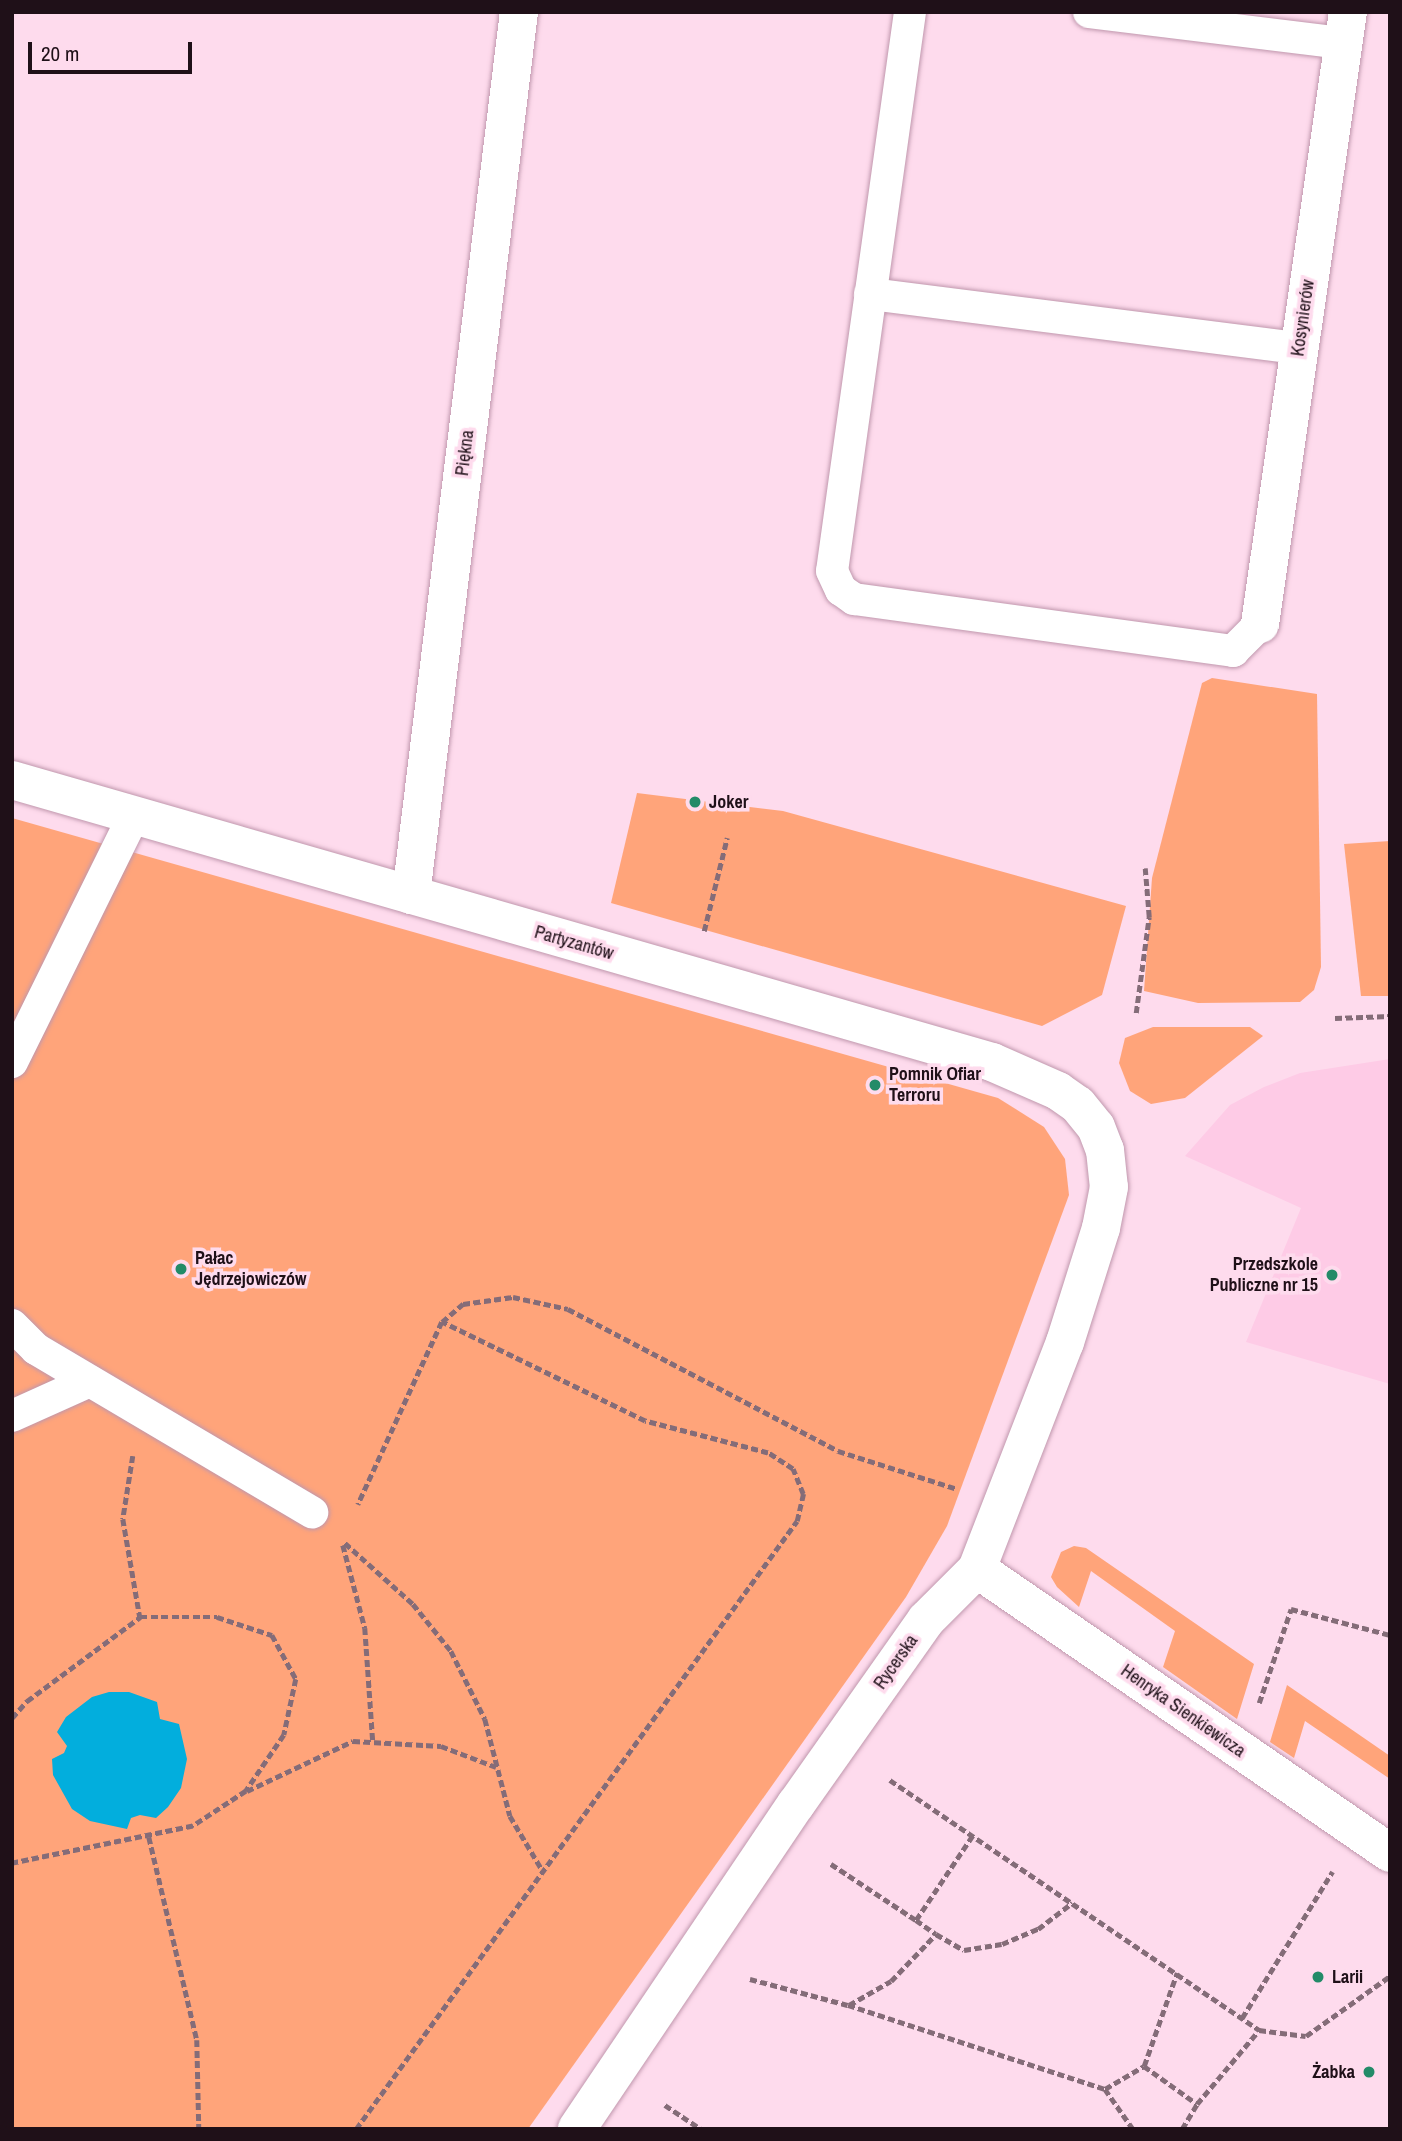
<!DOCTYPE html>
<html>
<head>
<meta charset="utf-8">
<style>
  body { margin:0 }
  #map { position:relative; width:1402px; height:2141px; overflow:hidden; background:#fedbed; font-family:"Archivo Narrow",sans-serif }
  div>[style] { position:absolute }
  .built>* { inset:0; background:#fecbe6 }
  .green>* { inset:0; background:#ffa47a }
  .water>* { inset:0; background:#02aedd }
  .path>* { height:4.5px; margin-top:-2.25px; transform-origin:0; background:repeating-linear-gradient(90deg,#846c78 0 7px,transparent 0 10.5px) }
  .roads { filter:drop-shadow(0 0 2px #c097ad) drop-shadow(0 0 2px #c097ad) }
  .service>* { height:32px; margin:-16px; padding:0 16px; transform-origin:16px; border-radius:16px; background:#fff }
  .minor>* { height:38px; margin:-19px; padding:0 19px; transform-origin:19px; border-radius:19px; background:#fff }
  .dots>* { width:19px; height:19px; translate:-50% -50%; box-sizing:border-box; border:4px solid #fedbed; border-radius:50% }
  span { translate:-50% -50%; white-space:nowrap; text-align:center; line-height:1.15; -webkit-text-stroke:7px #fedbed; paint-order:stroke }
  .street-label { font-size:18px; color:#1f1018 }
  .poi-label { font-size:18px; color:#1f1018; font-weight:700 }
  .left { translate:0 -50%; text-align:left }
  .right { translate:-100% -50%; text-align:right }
  .frame { position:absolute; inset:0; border:14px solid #1f1018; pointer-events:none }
  .scale { position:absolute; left:28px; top:42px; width:164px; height:32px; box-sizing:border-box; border:4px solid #1f1018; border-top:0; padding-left:9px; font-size:21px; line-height:24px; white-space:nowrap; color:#1f1018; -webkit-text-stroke:5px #fedbed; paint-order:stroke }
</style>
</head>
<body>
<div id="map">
  <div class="built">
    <div style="clip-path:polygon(1390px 1059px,1390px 1384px,1246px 1342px,1301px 1208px,1185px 1156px,1230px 1105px,1264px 1087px,1300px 1073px)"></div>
  </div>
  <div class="green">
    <div style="clip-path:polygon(1212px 678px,1317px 694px,1321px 967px,1314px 990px,1300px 1002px,1198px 1003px,1144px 991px,1152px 878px,1202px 683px)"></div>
    <div style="clip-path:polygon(637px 793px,783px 811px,1126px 906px,1102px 995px,1042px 1026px,611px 903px)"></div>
    <div style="clip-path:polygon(12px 818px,998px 1098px,1044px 1127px,1065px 1159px,1069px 1195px,947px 1526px,906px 1597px,528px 2129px,12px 2129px)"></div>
    <div style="clip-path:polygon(1390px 841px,1390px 996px,1361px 996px,1344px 844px)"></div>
    <div style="clip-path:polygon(1153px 1027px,1250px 1027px,1263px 1036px,1185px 1098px,1151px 1104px,1130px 1091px,1119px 1063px,1125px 1038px)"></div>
    <div style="clip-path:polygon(1074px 1546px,1086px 1548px,1254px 1664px,1237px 1719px,1163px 1667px,1175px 1631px,1091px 1571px,1079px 1607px,1057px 1587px,1051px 1577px,1061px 1552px)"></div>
    <div style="clip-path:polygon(1287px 1685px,1390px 1756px,1390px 1779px,1305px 1721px,1294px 1758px,1270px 1742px)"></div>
  </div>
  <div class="water">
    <div style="clip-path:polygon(109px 1692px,129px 1692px,157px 1702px,160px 1719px,179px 1724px,187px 1759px,181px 1788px,168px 1807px,156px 1818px,140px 1815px,131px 1818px,127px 1829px,90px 1821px,72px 1809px,53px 1775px,52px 1759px,64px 1753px,67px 1746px,57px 1732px,66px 1717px,92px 1697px)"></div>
  </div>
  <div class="path">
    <div style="left:704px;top:931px;width:96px;rotate:-76.1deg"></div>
    <div style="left:1136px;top:1013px;width:97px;rotate:-82.3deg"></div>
    <div style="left:1149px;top:917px;width:49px;rotate:-94.7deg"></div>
    <div style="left:1335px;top:1018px;width:55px;rotate:-2.1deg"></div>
    <div style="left:442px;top:1322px;width:28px;rotate:-41deg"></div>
    <div style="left:463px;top:1304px;width:50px;rotate:-8deg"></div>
    <div style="left:513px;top:1297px;width:56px;rotate:12.3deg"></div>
    <div style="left:568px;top:1309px;width:305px;rotate:27.7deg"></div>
    <div style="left:838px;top:1451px;width:125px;rotate:17.7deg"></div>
    <div style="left:133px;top:1456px;width:64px;rotate:99deg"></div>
    <div style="left:123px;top:1519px;width:99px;rotate:80.2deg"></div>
    <div style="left:345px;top:1543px;width:91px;rotate:41.9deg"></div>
    <div style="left:413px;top:1604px;width:60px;rotate:51deg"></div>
    <div style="left:451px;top:1651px;width:76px;rotate:63.4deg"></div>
    <div style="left:485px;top:1719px;width:100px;rotate:75.5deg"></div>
    <div style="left:510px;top:1816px;width:66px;rotate:59.2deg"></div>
    <div style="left:343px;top:1545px;width:86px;rotate:75.2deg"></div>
    <div style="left:365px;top:1628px;width:115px;rotate:86deg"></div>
    <div style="left:1259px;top:1703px;width:99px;rotate:-71.2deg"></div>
    <div style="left:1291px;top:1609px;width:102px;rotate:14.7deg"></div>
    <div style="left:12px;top:1718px;width:23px;rotate:-49deg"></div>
    <div style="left:27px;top:1701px;width:141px;rotate:-36.6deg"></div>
    <div style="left:140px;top:1617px;width:77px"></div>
    <div style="left:217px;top:1617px;width:58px;rotate:18.1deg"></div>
    <div style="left:272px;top:1635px;width:50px;rotate:61.4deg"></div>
    <div style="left:296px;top:1679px;width:57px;rotate:102.1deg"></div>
    <div style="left:284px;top:1735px;width:68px;rotate:124.2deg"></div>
    <div style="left:246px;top:1791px;width:64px;rotate:146.6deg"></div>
    <div style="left:193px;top:1826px;width:185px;rotate:168.4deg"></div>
    <div style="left:890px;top:1780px;width:446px;rotate:34.1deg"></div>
    <div style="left:247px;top:1791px;width:117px;rotate:-25.3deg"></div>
    <div style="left:353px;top:1741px;width:88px;rotate:3.3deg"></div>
    <div style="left:441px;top:1746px;width:59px;rotate:20.9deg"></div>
    <div style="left:149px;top:1837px;width:209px;rotate:76.7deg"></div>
    <div style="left:197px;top:2040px;width:89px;rotate:88.7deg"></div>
    <div style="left:831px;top:1864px;width:102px;rotate:33.4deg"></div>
    <div style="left:916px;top:1920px;width:102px;rotate:-56.2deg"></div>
    <div style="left:916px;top:1920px;width:24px;rotate:35deg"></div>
    <div style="left:750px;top:1979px;width:101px;rotate:14.9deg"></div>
    <div style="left:848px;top:2005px;width:270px;rotate:18.1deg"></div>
    <div style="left:1105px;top:2089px;width:49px;rotate:55deg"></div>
    <div style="left:849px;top:2005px;width:48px;rotate:-29.7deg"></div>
    <div style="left:891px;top:1981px;width:65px;rotate:-46.2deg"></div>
    <div style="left:936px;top:1934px;width:32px;rotate:30deg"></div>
    <div style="left:964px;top:1950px;width:38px;rotate:-9deg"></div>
    <div style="left:1002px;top:1944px;width:39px;rotate:-23deg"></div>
    <div style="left:1038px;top:1929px;width:43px;rotate:-37.4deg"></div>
    <div style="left:1242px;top:2018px;width:172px;rotate:-58.3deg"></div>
    <div style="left:1144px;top:2066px;width:65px;rotate:35.6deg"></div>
    <div style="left:1105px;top:2089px;width:45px;rotate:-30.5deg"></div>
    <div style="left:1144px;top:2066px;width:99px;rotate:-70.5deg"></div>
    <div style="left:665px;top:2105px;width:43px;rotate:33.7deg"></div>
    <div style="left:356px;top:2129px;width:751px;rotate:-54.05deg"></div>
    <div style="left:797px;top:1521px;width:28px;rotate:-77deg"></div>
    <div style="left:803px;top:1494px;width:27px;rotate:-112deg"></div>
    <div style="left:793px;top:1469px;width:30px;rotate:-147deg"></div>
    <div style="left:768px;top:1453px;width:127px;rotate:-165.4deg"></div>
    <div style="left:645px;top:1421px;width:226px;rotate:-154deg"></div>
    <div style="left:442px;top:1322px;width:201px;rotate:114.7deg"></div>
    <div style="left:1182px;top:2129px;width:29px;rotate:-59deg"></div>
    <div style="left:1197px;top:2104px;width:97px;rotate:-50deg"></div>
    <div style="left:1259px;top:2030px;width:47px;rotate:7.3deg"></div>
    <div style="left:1306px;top:2036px;width:103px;rotate:-35.5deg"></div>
  </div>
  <div class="roads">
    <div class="service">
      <div style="left:910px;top:12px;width:564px;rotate:97.94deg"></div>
      <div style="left:832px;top:571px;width:21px;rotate:65deg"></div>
      <div style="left:841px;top:590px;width:16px;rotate:35deg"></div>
      <div style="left:854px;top:599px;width:383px;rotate:7.8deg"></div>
      <div style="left:1233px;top:651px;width:38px;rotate:-45deg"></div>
      <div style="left:1089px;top:12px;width:256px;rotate:7deg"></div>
      <div style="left:870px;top:294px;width:431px;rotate:7.2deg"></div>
      <div style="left:12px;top:1062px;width:275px;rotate:-63.7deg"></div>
      <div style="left:12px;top:1325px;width:34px;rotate:45deg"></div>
      <div style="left:36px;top:1349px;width:321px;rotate:30.6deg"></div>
      <div style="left:12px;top:1416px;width:85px;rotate:-24.2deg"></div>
    </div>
    <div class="minor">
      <div style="left:1260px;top:624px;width:618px;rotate:-81.82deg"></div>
      <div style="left:12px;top:780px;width:1020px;rotate:16.05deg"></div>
      <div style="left:992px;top:1062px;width:72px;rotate:23.7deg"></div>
      <div style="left:1058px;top:1091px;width:24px;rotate:35deg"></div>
      <div style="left:1078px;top:1105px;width:28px;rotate:51deg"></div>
      <div style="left:1096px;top:1127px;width:25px;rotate:69deg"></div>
      <div style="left:1105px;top:1150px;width:37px;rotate:84deg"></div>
      <div style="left:1109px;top:1187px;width:42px;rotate:101deg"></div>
      <div style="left:1101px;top:1228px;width:120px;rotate:107.5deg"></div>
      <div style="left:1065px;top:1342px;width:243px;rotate:111.2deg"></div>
      <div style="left:977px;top:1569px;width:72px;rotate:135deg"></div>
      <div style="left:926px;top:1620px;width:225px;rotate:125.2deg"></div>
      <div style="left:796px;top:1804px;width:392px;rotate:124deg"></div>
      <div style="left:411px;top:895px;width:890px;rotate:-83.03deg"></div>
      <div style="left:977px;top:1569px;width:501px;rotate:34.51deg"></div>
    </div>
  </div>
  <div class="dots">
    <div style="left:695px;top:802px;background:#238b68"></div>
    <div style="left:875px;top:1085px;background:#238b68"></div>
    <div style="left:181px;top:1269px;background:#238b68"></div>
    <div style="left:1332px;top:1275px;background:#238b68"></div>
    <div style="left:1318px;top:1977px;background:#238b68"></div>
    <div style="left:1369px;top:2072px;background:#238b68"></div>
  </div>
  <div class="street-label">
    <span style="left:1303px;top:318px;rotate:-82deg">Kosynierów</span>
    <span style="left:465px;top:453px;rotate:-83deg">Piękna</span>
    <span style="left:574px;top:943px;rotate:16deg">Partyzantów</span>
    <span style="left:896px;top:1662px;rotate:-55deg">Rycerska</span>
    <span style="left:1183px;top:1711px;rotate:35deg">Henryka Sienkiewicza</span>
  </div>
  <div class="poi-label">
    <span class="left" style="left:709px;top:802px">Joker</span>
    <span class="left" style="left:889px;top:1085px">Pomnik Ofiar<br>Terroru</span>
    <span class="left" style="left:195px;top:1269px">Pałac<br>Jędrzejowiczów</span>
    <span class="right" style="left:1318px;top:1275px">Przedszkole<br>Publiczne nr 15</span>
    <span class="left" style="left:1332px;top:1977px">Larii</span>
    <span class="right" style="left:1355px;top:2072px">Żabka</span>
  </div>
  <div class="frame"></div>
  <div class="scale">20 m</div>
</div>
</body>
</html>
